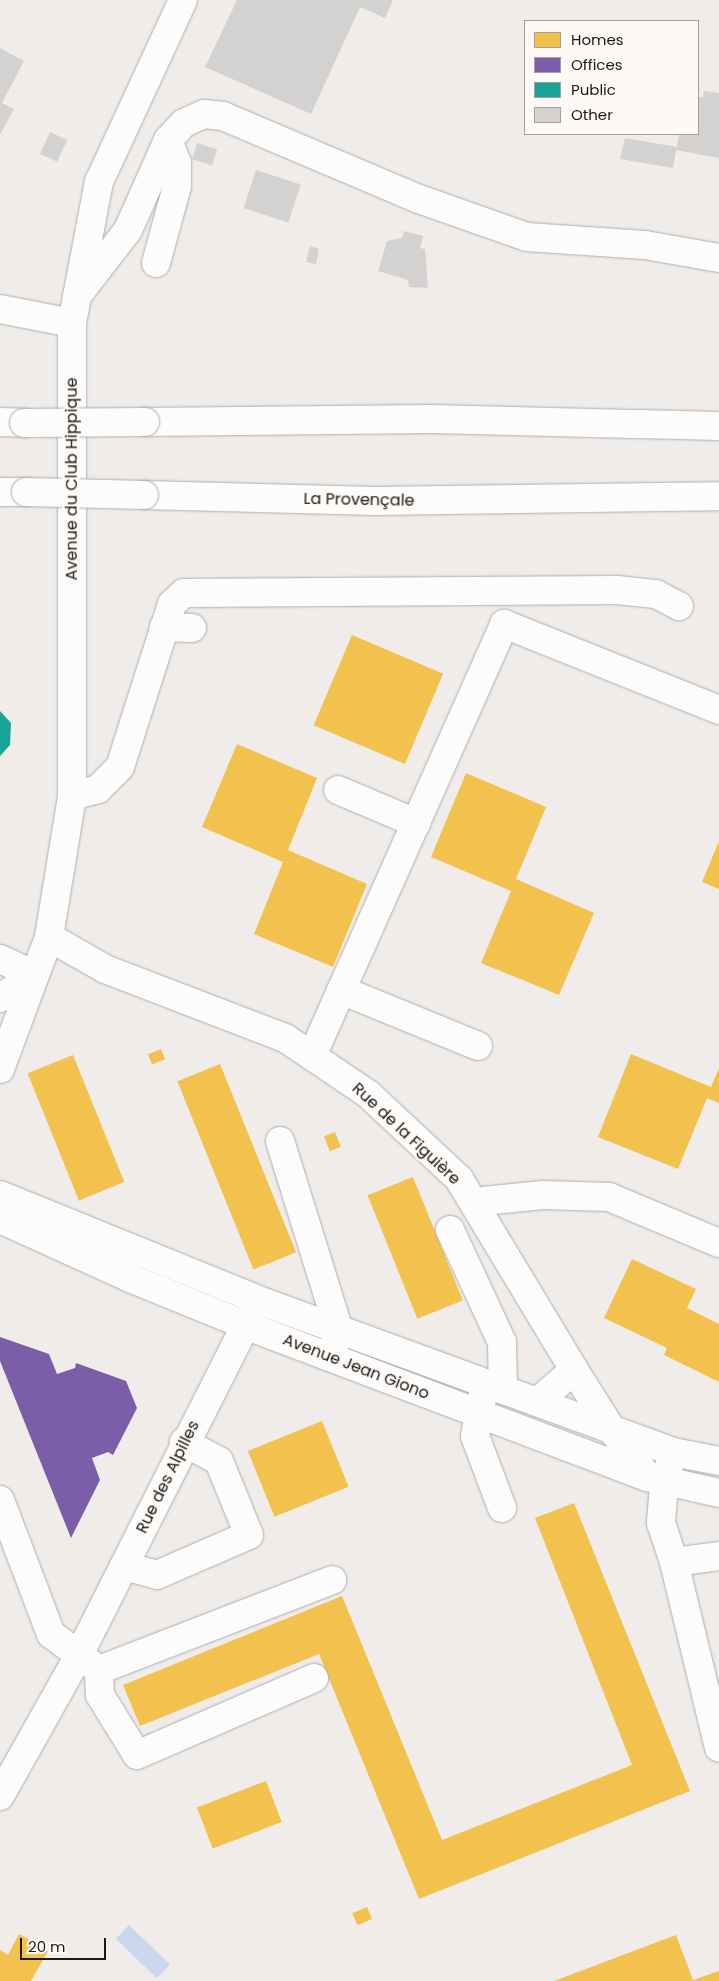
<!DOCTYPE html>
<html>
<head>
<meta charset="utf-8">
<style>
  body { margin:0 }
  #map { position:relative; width:719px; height:1981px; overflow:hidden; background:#efecea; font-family:Poppins,sans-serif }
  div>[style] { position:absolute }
  .water>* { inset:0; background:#cad7ed; transform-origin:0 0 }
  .homes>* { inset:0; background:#f2c14e; transform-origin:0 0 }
  .offices>* { inset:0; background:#7b5ea7 }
  .public>* { inset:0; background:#17a398 }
  .building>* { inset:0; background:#d4d2d0; transform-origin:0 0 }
  .roads { filter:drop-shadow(0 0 1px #b0aeac) drop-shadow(0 0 1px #b0aeac) }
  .minor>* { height:28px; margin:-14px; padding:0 14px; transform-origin:14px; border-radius:14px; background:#fdfcfc }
  .major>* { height:28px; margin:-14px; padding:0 14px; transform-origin:14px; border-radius:14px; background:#fdfcfc }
  .highway>* { height:28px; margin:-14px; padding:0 14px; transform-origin:14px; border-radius:14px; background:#fdfcfc }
  .bridges { filter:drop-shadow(0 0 1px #b0aeac) drop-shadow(0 0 1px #b0aeac) }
  .highway-bridge>* { height:28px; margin:-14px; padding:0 14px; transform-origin:14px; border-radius:14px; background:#fdfcfc }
  span { translate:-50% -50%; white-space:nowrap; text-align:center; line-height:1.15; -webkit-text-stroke:5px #fef9f5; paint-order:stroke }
  .street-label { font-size:16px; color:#1b1817 }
  .legend { position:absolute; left:524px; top:20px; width:175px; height:115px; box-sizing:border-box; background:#fef9f5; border:1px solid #a39f9c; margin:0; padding:6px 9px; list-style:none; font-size:15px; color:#1b1817 }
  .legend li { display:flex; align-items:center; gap:10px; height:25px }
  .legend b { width:25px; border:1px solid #a39f9c }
  .scale { position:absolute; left:20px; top:1938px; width:86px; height:22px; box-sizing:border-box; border:2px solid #1b1817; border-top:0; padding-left:6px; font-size:15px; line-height:18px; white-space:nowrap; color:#1b1817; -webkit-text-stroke:4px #fef9f5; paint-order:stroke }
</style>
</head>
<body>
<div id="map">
  <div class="water">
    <div style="left:129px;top:1925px;width:57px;height:19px;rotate:44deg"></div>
  </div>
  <div class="homes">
    <div style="left:352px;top:635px;width:99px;height:98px;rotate:23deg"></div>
    <div style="clip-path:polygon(237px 744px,317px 778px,288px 850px,367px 884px,333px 967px,254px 934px,283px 862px,202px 827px)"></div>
    <div style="clip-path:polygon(466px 773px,546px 807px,516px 879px,594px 913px,559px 995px,481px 963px,511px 891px,431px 857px)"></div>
    <div style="clip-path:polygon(719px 841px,719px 889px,702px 882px)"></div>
    <div style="left:161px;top:1049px;width:11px;height:14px;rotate:68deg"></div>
    <div style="clip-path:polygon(631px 1054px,711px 1087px,719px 1068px,719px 1103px,707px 1098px,678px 1169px,598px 1137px)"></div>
    <div style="left:73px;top:1055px;width:137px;height:49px;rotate:68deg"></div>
    <div style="left:220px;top:1064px;width:203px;height:46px;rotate:68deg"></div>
    <div style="left:335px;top:1132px;width:16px;height:12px;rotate:68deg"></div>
    <div style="left:413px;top:1177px;width:133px;height:49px;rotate:68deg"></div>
    <div style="clip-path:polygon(632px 1259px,696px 1289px,687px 1308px,719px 1324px,719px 1382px,664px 1355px,667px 1348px,604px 1318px)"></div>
    <div style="left:322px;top:1421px;width:71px;height:80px;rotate:68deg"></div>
    <div style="clip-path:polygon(574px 1503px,690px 1791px,419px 1899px,319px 1654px,140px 1726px,123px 1685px,342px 1596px,442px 1840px,632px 1765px,535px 1518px)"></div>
    <div style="left:266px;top:1781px;width:44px;height:74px;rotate:69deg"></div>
    <div style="left:367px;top:1907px;width:13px;height:16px;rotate:67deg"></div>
    <div style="clip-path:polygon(19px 1934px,48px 1951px,31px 1981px,0 1981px,0 1950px,8px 1955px)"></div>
    <div style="clip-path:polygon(676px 1935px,693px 1980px,719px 1971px,719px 1981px,554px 1981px)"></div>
  </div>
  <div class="offices">
    <div style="clip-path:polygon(0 1337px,49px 1354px,57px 1374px,75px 1368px,76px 1363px,126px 1381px,137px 1408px,113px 1455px,108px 1452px,92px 1458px,100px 1480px,71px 1538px,0 1361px)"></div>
  </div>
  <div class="public">
    <div style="clip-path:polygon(0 711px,11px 723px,10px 745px,0 756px)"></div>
  </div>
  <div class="building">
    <div style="clip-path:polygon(237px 0,393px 0,385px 18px,360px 7px,311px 114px,205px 67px)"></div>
    <div style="clip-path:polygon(0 48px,24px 61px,2px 103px,14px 109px,0 135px)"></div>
    <div style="clip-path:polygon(704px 91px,719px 93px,719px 158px,676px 150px,673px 168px,620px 159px,625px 138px,677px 147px,679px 134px,698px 134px,698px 97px,703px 97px)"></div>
    <div style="left:50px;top:132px;width:19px;height:24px;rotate:25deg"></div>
    <div style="left:197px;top:143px;width:21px;height:17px;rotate:17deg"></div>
    <div style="left:256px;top:170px;width:47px;height:40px;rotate:18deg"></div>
    <div style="clip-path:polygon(404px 231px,423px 236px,420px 248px,425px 249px,428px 288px,409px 287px,408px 280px,378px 271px,387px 241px,402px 238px)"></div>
    <div style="clip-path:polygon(310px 246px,319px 249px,316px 264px,306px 262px)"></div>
  </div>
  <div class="roads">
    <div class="minor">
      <div style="left:156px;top:263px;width:80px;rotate:-74.7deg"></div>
      <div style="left:177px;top:186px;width:23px;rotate:-90deg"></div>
      <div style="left:177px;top:163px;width:25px;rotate:-111deg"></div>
      <div style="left:77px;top:296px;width:83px;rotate:-52.3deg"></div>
      <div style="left:128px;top:230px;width:98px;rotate:-66deg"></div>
      <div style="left:168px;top:140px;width:23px;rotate:-47deg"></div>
      <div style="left:184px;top:123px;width:22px;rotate:-24deg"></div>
      <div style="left:204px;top:114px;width:19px;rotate:6deg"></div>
      <div style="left:223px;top:116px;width:213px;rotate:23deg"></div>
      <div style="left:419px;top:199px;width:114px;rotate:19.4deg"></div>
      <div style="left:527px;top:237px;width:118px;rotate:3.9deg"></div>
      <div style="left:645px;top:245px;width:75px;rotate:10deg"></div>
      <div style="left:0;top:309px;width:73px;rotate:11deg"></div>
      <div style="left:164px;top:627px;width:28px;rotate:2deg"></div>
      <div style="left:338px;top:790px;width:85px;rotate:22.9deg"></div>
      <div style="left:72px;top:796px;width:27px;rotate:-15deg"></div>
      <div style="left:98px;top:789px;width:31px;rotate:-45deg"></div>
      <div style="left:120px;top:767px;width:171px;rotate:-72.3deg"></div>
      <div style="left:172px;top:604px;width:16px;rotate:-43deg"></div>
      <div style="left:184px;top:593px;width:433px;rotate:-0.4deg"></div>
      <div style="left:617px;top:590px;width:39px;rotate:6deg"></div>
      <div style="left:656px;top:594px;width:26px;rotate:28deg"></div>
      <div style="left:49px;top:937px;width:64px;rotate:29.7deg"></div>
      <div style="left:105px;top:969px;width:193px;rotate:21deg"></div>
      <div style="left:285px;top:1038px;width:100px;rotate:34deg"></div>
      <div style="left:368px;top:1094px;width:125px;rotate:43deg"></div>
      <div style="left:459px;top:1179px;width:223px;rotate:58.9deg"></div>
      <div style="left:574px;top:1370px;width:71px;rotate:57.7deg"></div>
      <div style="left:612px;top:1430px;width:59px;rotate:52.5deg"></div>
      <div style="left:0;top:959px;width:38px;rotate:25deg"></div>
      <div style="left:341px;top:990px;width:148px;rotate:22.2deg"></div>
      <div style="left:312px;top:1056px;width:473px;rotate:-66deg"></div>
      <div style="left:504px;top:624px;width:232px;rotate:21.8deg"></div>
      <div style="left:280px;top:1141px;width:198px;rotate:72.7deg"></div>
      <div style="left:339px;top:1330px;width:28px;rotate:108deg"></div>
      <div style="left:473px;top:1202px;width:70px;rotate:-5.7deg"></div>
      <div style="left:543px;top:1195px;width:66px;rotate:1.7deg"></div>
      <div style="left:609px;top:1197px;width:119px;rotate:22.7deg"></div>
      <div style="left:450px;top:1230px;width:123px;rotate:65.1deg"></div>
      <div style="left:502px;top:1342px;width:48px;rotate:88.8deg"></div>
      <div style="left:485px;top:1383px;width:54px;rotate:100.7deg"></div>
      <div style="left:475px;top:1436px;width:77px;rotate:69.4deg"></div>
      <div style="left:537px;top:1402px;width:49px;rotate:-40.9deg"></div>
      <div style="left:673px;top:1452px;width:32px;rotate:106deg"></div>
      <div style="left:664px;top:1483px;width:40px;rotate:94.3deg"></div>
      <div style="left:661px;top:1523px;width:41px;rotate:71.6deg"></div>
      <div style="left:674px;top:1562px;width:191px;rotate:76.4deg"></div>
      <div style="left:0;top:1500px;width:143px;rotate:69.2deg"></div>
      <div style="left:51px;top:1634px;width:60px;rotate:36.9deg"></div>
      <div style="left:99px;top:1670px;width:250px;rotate:-21.1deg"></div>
      <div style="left:674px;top:1562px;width:45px;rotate:-7.6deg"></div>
      <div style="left:124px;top:1566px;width:34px;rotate:15deg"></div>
      <div style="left:157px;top:1575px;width:100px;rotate:-23.5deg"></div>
      <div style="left:249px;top:1535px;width:80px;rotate:-112.1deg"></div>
      <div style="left:219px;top:1461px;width:40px;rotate:-152deg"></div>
      <div style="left:99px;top:1670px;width:25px;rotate:88deg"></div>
      <div style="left:100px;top:1695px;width:70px;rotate:58.3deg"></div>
      <div style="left:137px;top:1755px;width:193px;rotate:-23.5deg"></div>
      <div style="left:0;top:1796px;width:162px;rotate:-60.7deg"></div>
      <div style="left:79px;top:1655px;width:393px;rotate:-63.2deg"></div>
    </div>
    <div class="major">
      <div style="left:0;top:998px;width:42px;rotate:-33.3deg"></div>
      <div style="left:0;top:1069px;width:141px;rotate:-69.6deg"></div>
      <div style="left:49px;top:937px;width:143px;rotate:-80.7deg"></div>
      <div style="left:72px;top:796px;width:473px;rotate:-90deg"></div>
      <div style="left:72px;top:323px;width:144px;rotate:-79.2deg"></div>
      <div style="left:99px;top:182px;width:200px;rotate:-65.2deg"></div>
      <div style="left:0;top:1195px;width:279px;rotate:22.1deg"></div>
      <div style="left:258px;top:1300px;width:442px;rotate:20.1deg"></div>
      <div style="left:673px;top:1452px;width:47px;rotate:11.1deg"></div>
      <div style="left:0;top:1219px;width:143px;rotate:24.4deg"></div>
      <div style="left:130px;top:1278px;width:124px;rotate:22.2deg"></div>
      <div style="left:245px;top:1325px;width:431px;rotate:20.7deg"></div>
      <div style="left:648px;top:1477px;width:73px;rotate:12.7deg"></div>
    </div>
    <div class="highway">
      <div style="left:0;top:422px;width:24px;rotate:2deg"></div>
      <div style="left:145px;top:422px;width:286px;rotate:-0.6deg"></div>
      <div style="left:431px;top:419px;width:288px;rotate:1.4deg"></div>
      <div style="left:0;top:492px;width:26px"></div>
      <div style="left:144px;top:495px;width:231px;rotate:1.5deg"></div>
      <div style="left:375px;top:501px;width:344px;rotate:-0.8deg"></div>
    </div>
  </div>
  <div class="bridges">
    <div class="highway-bridge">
      <div style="left:24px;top:423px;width:121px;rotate:-0.5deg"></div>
      <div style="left:26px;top:492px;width:118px;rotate:1.5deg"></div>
    </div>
  </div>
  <div class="street-label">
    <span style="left:72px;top:479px;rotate:-90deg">Avenue du Club Hippique</span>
    <span style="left:359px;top:500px;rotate:1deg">La Provençale</span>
    <span style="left:406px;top:1134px;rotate:43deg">Rue de la Figuière</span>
    <span style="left:356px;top:1367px;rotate:21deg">Avenue Jean Giono</span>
    <span style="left:168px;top:1477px;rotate:-64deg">Rue des Alpilles</span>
  </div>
  <ul class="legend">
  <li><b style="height:14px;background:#f2c14e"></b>Homes</li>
  <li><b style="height:14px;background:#7b5ea7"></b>Offices</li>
  <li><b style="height:14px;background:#17a398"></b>Public</li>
  <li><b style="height:14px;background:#d4d2d0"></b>Other</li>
  </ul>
  <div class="scale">20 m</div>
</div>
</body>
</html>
